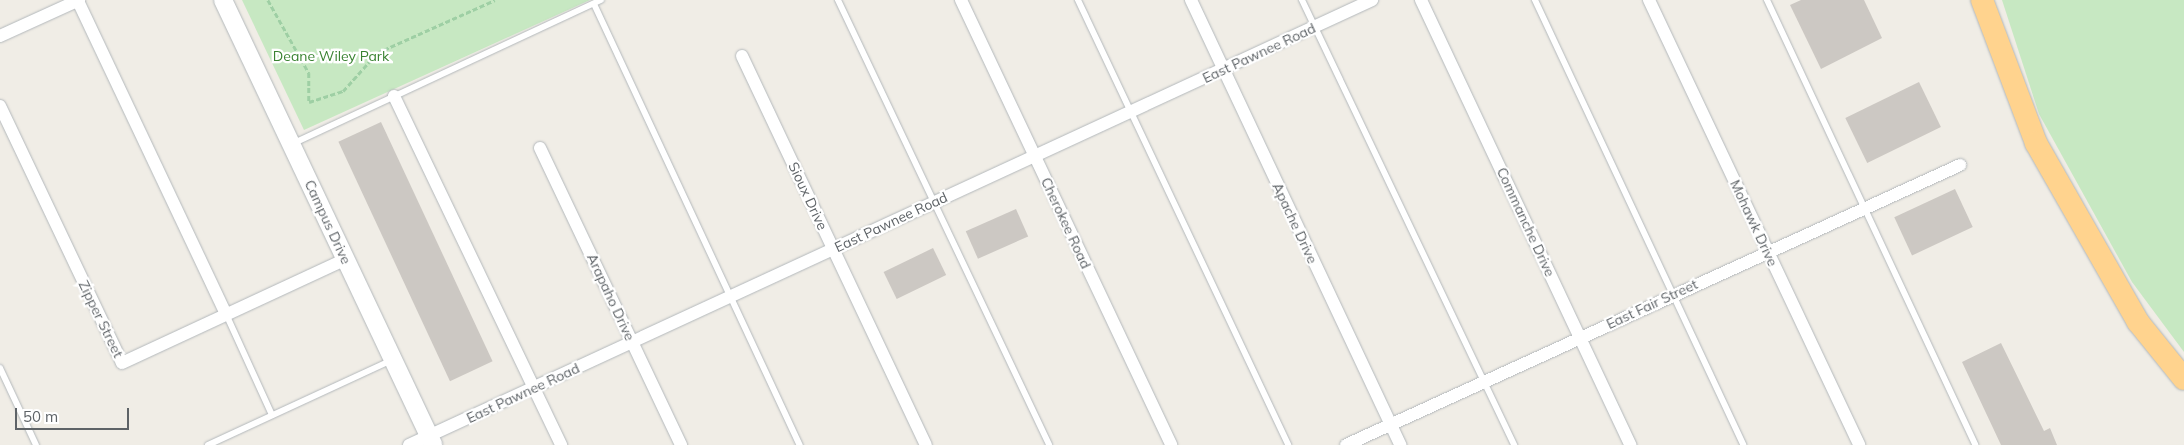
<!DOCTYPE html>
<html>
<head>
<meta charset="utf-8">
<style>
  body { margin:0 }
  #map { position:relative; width:2184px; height:445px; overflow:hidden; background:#f0ede6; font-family:Mulish,sans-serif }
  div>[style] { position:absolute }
  .green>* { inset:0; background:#c7e8c2 }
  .building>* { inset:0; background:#ccc8c3; transform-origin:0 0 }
  .path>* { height:2.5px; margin-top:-1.25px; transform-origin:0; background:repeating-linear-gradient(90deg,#9ecfa4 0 5px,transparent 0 7.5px) }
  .roads { filter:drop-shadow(0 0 1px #b3b8bb) drop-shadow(0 0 1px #b3b8bb) }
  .lane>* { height:6px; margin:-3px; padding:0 3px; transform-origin:3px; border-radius:3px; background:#fff }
  .street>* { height:12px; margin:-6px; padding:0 6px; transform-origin:6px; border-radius:6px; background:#fff }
  .secondary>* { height:18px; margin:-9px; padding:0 9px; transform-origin:9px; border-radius:9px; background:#fff }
  .highway>* { height:22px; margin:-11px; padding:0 11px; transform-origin:11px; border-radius:11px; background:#ffd38e }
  span { translate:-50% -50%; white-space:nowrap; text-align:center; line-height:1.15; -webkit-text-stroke:4.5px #fff; paint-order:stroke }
  .street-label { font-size:14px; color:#5e6367 }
  .park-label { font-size:14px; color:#398231 }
  .scale { position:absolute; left:15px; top:408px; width:114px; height:22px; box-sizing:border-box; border:2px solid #5e6367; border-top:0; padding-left:6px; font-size:15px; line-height:18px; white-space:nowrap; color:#5e6367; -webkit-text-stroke:4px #fff; paint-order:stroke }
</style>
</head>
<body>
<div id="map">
  <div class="green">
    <div style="clip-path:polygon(242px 0,590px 0,304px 130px)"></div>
    <div style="clip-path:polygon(2002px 0,2184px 0,2184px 352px,2132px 282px,2039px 114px)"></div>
  </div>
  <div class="building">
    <div style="clip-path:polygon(1801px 0,1864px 0,1882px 38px,1821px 69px,1790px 5px)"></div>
    <div style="left:1919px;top:82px;width:50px;height:82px;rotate:64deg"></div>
    <div style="left:381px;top:122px;width:264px;height:47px;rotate:65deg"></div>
    <div style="left:1955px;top:189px;width:42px;height:67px;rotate:65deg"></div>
    <div style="left:1016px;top:209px;width:30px;height:55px;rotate:66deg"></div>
    <div style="left:933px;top:248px;width:30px;height:55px;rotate:64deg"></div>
    <div style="clip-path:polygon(2001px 343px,2044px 431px,2050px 428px,2057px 445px,2001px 445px,1962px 362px)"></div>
  </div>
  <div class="path">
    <div style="left:268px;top:0;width:84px;rotate:60.7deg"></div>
    <div style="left:309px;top:73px;width:29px;rotate:90deg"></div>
    <div style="left:309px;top:102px;width:36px;rotate:-18deg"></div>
    <div style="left:343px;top:91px;width:51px;rotate:-48.2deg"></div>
    <div style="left:377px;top:53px;width:129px;rotate:-24.2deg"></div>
  </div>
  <div class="roads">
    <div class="lane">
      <div style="left:838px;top:0;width:492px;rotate:64.6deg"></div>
      <div style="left:1078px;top:0;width:492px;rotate:64.7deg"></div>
      <div style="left:1302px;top:0;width:493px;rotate:64.5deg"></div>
      <div style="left:1535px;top:0;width:491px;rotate:64.9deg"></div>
      <div style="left:1767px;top:0;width:491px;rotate:64.9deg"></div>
      <div style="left:594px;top:4px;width:487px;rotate:65deg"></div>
      <div style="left:292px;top:144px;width:341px;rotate:-25deg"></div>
      <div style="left:226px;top:314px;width:111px;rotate:65.5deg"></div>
      <div style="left:0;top:368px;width:85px;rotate:64.9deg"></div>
      <div style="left:208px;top:445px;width:203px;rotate:-24.8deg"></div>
    </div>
    <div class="street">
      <div style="left:961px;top:0;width:492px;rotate:64.7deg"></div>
      <div style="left:1191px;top:0;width:492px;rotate:64.8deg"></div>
      <div style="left:1421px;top:0;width:492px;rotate:64.8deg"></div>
      <div style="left:1649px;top:0;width:492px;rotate:64.7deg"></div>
      <div style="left:78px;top:1px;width:346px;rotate:64.7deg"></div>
      <div style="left:0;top:36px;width:87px;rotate:-24.5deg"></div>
      <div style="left:742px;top:56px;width:430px;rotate:64.7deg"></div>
      <div style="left:394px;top:96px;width:387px;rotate:64.4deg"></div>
      <div style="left:0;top:106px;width:284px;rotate:64.6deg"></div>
      <div style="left:122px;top:363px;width:247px;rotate:-24.9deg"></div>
      <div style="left:540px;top:148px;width:329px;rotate:64.6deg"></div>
      <div style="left:409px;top:445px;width:1061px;rotate:-24.8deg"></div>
      <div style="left:1346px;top:445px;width:675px;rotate:-24.51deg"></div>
    </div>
    <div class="secondary">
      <div style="left:223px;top:0;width:492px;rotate:64.7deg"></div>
    </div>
    <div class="highway">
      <div style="left:1982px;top:0;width:153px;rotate:69.3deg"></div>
      <div style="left:2036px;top:143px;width:206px;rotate:60.3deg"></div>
      <div style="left:2138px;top:322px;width:73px;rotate:51.1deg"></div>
    </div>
  </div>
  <div class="street-label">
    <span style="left:1259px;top:53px;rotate:-25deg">East Pawnee Road</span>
    <span style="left:808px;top:196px;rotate:65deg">Sioux Drive</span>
    <span style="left:328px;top:222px;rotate:65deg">Campus Drive</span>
    <span style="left:891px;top:222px;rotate:-25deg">East Pawnee Road</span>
    <span style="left:1526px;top:222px;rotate:65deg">Commanche Drive</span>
    <span style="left:1066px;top:223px;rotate:65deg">Cherokee Road</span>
    <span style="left:1295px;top:223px;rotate:65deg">Apache Drive</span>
    <span style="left:1754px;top:223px;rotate:65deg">Mohawk Drive</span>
    <span style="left:611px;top:297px;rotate:65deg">Arapaho Drive</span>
    <span style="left:1652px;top:304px;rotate:-25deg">East Fair Street</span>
    <span style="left:101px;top:319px;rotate:64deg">Zipper Street</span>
    <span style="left:523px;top:393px;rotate:-25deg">East Pawnee Road</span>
  </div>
  <div class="park-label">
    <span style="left:331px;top:56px">Deane Wiley Park</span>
  </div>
  <div class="scale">50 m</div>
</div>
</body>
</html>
